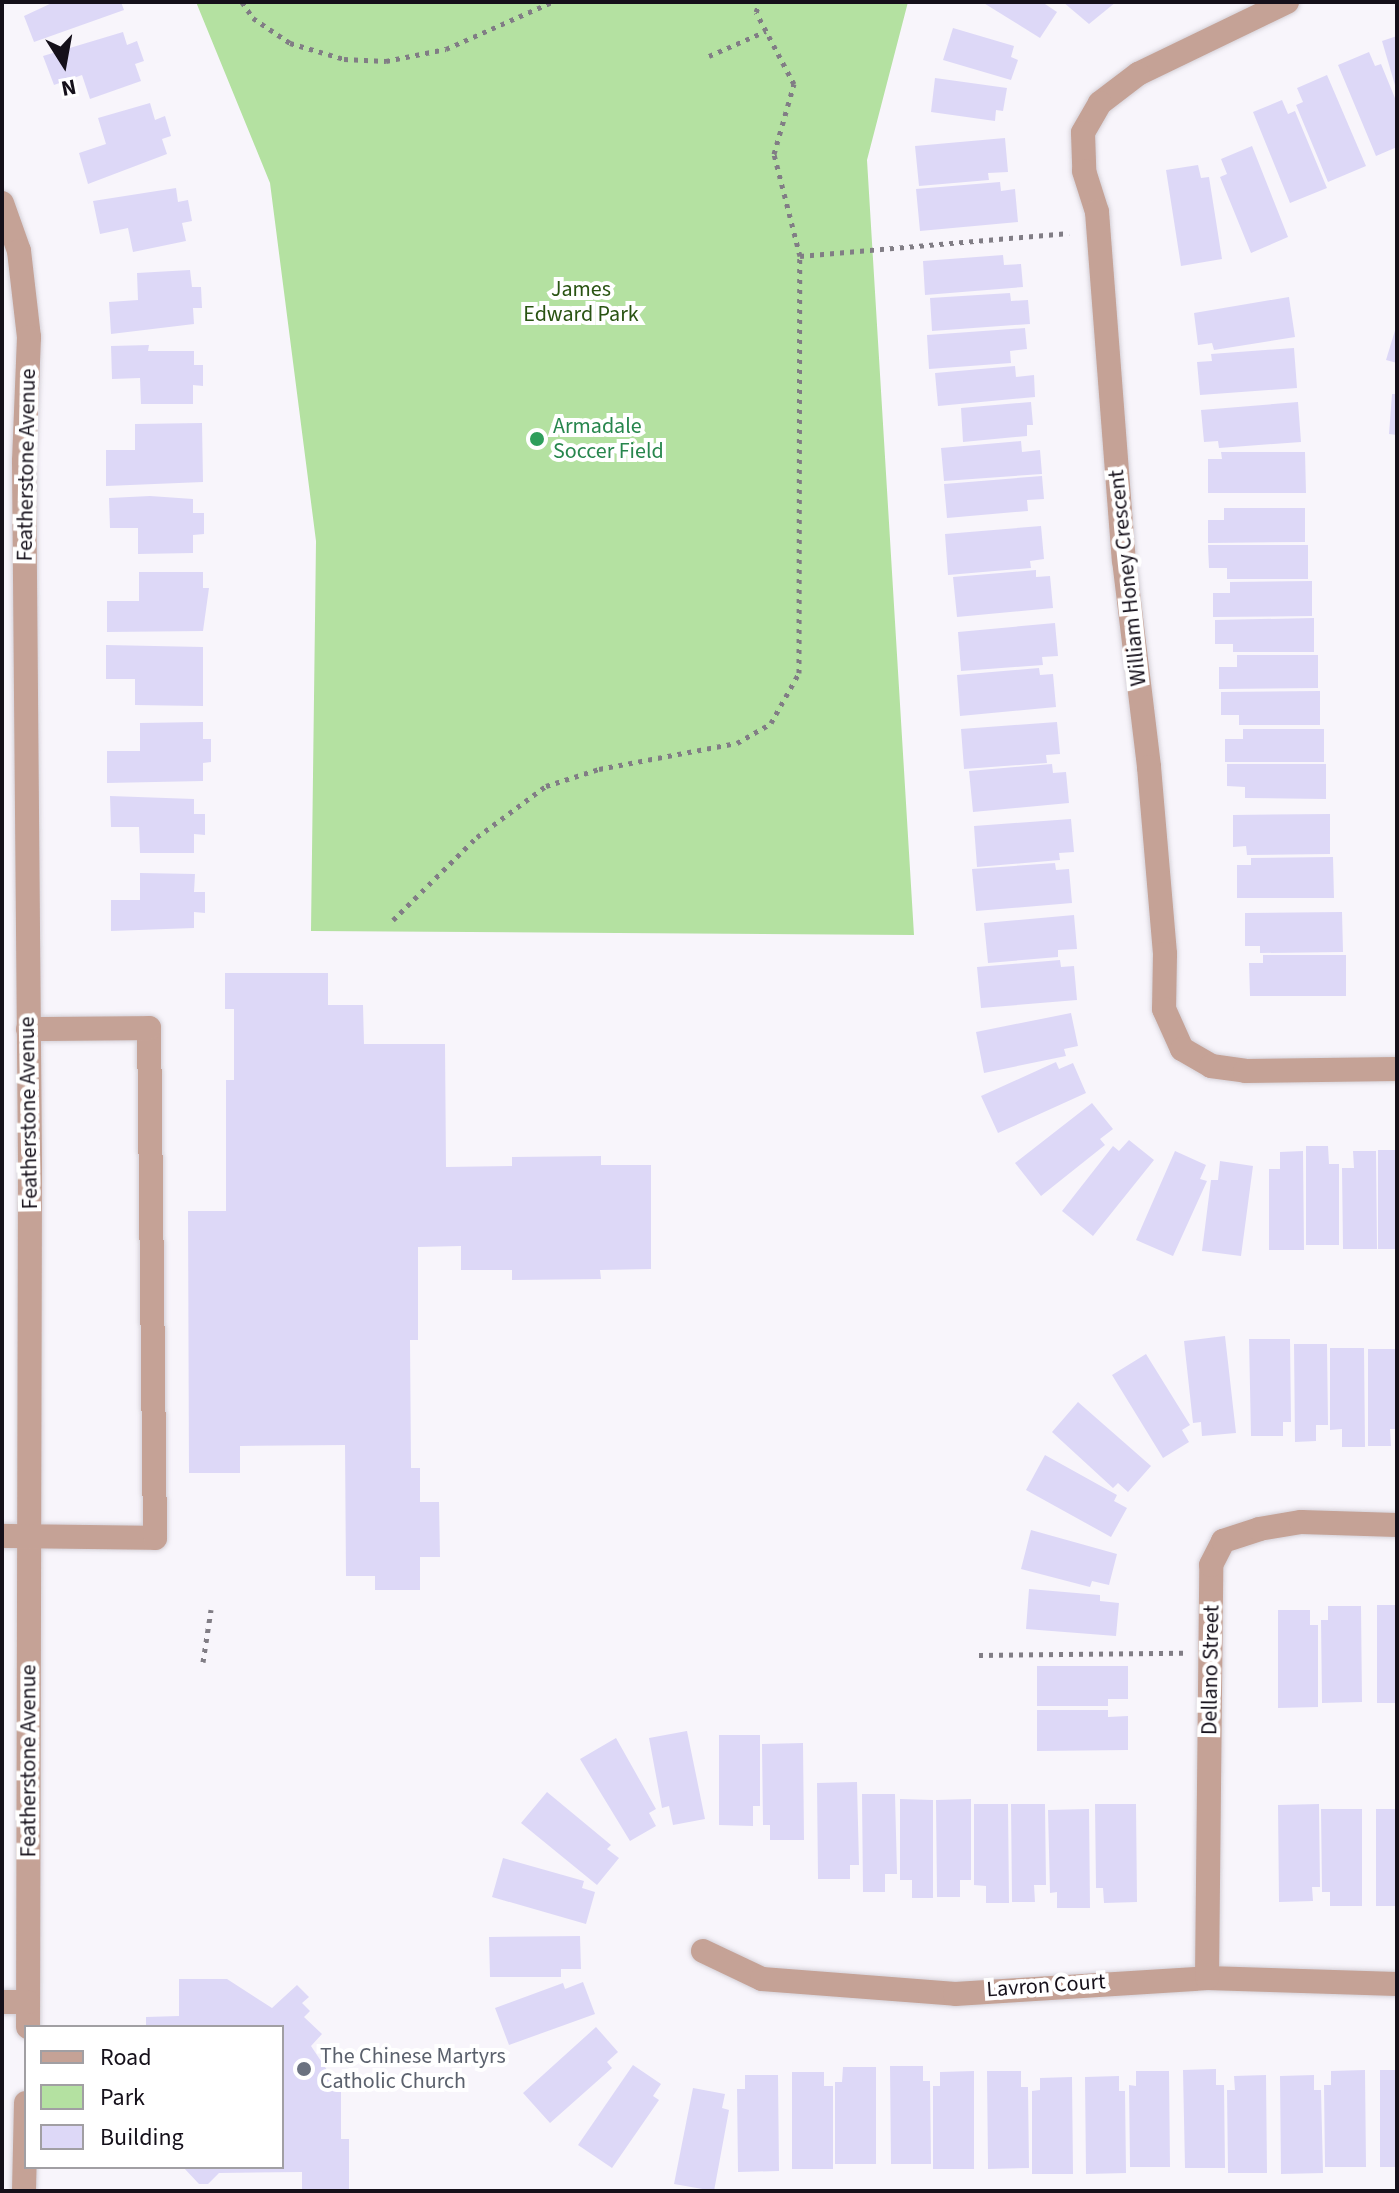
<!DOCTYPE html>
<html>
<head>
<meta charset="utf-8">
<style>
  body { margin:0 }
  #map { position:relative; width:1399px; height:2193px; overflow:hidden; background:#f8f5fb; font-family:"Source Sans 3",sans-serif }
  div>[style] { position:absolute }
  .green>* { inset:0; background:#b4e1a1 }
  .building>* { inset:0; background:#ddd8f7; transform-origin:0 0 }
  .path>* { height:5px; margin-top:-2.5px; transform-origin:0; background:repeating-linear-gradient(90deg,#817d85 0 4px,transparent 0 10px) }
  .roads { filter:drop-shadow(0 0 2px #d4d0d7) drop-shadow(0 0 2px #d4d0d7) }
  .minor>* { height:24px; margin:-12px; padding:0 12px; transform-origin:12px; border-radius:12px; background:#c5a296 }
  .dots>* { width:22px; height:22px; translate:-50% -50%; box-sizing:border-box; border:4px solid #fff; border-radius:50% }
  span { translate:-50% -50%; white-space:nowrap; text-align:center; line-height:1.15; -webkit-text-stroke:8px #fff; paint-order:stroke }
  .park-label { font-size:22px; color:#295312 }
  .leisure-label { font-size:22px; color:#27864d }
  .left { translate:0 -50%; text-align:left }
  .street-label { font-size:22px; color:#15101a }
  .worship-label { font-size:22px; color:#5b616d }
  .frame { position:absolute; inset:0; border:4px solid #15101a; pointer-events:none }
  .legend { position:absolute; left:24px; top:2025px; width:260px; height:144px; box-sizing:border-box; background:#fff; border:2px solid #a19fa3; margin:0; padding:10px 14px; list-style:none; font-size:24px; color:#15101a }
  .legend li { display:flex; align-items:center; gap:16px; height:40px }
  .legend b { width:40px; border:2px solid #a19fa3 }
  .north { position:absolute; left:24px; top:24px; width:80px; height:80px; -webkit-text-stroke:6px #fff; paint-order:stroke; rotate:169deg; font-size:22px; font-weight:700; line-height:32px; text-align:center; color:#15101a }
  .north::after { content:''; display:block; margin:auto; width:28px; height:36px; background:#15101a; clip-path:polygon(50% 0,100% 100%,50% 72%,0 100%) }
</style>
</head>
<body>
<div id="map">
  <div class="green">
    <div style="clip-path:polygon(196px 2px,908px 2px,867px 160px,914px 935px,311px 931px,316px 541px,270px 183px)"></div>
  </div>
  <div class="building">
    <div style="clip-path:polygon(54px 2px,121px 2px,124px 10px,34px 42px,24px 16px)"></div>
    <div style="clip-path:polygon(982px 2px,1042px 2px,1057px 12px,1040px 38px)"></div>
    <div style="clip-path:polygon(1063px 2px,1116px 2px,1089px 24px)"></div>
    <div style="clip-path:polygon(953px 28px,1014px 46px,1011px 57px,1018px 60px,1011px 80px,943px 60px)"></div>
    <div style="clip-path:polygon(123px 32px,127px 45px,137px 41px,144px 61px,135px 64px,141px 81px,90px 99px,82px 75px,54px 85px,43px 56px)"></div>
    <div style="clip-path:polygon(1397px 36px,1397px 92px,1382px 41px)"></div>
    <div style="clip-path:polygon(1369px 52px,1375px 66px,1381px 64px,1397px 103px,1397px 147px,1376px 156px,1338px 65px)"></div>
    <div style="clip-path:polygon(1327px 75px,1366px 166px,1328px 182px,1296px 105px,1303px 102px,1297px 88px)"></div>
    <div style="clip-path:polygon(935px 78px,1007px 88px,1003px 111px,996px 110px,995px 121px,931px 112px)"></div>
    <div style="clip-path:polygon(1282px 100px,1288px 114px,1295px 111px,1327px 188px,1290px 203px,1253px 112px)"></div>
    <div style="clip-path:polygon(150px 103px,155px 120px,165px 116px,171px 136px,162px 139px,167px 154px,88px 184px,79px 153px,106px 144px,98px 118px)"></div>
    <div style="clip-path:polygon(1005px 138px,1008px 172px,988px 173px,989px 180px,919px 186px,915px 146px)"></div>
    <div style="clip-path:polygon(1252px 146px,1288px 237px,1251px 253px,1220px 177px,1227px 174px,1221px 159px)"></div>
    <div style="clip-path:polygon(1198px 165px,1201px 178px,1209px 177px,1222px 259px,1181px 266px,1166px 170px)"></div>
    <div style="clip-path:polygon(1000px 182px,1001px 191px,1015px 189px,1018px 222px,920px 231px,916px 189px)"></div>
    <div style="clip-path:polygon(176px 188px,178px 202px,188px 200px,192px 221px,182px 223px,186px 241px,133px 252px,128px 228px,100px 234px,93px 201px)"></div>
    <div style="clip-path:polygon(1003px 255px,1004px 265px,1021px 264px,1023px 287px,925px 295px,923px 261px)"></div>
    <div style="clip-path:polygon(190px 270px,192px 287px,201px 287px,202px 308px,193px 308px,194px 324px,111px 334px,109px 302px,138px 300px,137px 273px)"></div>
    <div style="clip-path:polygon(1010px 293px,1011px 301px,1028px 300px,1030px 324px,932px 331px,930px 298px)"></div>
    <div style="clip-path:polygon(1289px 297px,1295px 337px,1214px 350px,1212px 343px,1198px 345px,1194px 313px)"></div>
    <div style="clip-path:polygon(1397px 324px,1397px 363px,1386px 360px)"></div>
    <div style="clip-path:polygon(1025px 328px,1027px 349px,1010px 351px,1011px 363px,929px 369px,927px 335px)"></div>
    <div style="clip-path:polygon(149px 345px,148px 351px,194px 351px,194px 365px,203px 365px,203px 386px,193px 385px,193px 404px,141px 404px,140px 378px,112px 379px,111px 346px)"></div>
    <div style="clip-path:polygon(1294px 348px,1297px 388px,1200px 395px,1197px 362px,1212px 361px,1211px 354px)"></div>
    <div style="clip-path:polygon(1015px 366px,1016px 377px,1034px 375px,1035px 397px,938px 406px,935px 373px)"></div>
    <div style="clip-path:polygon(1392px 394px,1397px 394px,1397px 435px,1389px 434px)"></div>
    <div style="clip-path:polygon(1031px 402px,1033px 425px,1027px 425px,1027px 436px,963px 442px,961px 408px)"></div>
    <div style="clip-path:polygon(1298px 402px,1301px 442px,1219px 448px,1218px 441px,1204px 442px,1201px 410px)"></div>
    <div style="clip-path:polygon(202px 423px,203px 482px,106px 486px,106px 450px,135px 450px,135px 424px)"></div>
    <div style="clip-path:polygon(1021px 441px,1022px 452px,1040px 450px,1042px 474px,944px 481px,941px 448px)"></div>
    <div style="clip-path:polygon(1221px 452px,1305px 452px,1306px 493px,1208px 493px,1208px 459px,1222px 459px)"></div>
    <div style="clip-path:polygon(1042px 476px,1044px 499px,1027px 500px,1028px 511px,947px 518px,944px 484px)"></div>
    <div style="clip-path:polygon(150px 496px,193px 499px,193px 513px,204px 513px,204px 534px,193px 535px,193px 553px,138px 554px,138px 528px,110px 528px,109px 498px)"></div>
    <div style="clip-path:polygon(1224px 508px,1305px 508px,1305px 542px,1208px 543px,1208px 520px,1224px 520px)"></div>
    <div style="clip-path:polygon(1041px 526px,1044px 559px,1030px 561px,1031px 568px,948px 575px,945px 534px)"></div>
    <div style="clip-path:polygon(1208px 545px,1308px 545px,1308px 579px,1227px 579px,1227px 568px,1209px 568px)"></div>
    <div style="clip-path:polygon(1036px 570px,1036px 577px,1050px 576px,1053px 608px,957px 617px,953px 577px)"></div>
    <div style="clip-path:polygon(139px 572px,203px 572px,203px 588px,209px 588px,203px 631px,107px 632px,107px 601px,139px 601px)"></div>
    <div style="clip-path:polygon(1312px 581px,1312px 616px,1213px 617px,1213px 593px,1230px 593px,1230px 582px)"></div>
    <div style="clip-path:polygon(1314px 618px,1314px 652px,1233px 652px,1233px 644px,1215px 644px,1215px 620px)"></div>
    <div style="clip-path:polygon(1055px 623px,1058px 656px,1042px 657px,1043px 665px,961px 671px,958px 632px)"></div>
    <div style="clip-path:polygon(106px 645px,203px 647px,203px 706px,135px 705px,135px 679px,106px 679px)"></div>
    <div style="clip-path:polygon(1237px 655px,1318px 655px,1318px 688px,1219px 689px,1219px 667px,1237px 667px)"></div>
    <div style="clip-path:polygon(1039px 668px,1040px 675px,1053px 674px,1056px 707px,960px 716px,957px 675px)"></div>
    <div style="clip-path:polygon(1320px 691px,1320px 725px,1239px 725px,1239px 715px,1221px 715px,1221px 692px)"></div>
    <div style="clip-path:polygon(203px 722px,203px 739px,211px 739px,211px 762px,203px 763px,203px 781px,107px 783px,107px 751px,140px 751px,140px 723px)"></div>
    <div style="clip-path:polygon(1057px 722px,1060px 754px,1046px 755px,1047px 763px,964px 769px,961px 729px)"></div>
    <div style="clip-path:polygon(1243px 729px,1324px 729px,1324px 762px,1225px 762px,1225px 739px,1243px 739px)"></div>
    <div style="clip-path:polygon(1052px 764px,1053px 773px,1066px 772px,1069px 803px,973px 812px,969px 771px)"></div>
    <div style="clip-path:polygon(1227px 764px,1326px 764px,1326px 799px,1245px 798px,1245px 787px,1227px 786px)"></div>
    <div style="clip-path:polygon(110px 796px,194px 799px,194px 814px,205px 814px,205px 835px,194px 834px,194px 853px,140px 853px,139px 827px,111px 827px)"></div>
    <div style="clip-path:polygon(1330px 814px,1330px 854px,1247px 855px,1246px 846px,1233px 847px,1233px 815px)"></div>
    <div style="clip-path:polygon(1071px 819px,1074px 852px,1059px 853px,1060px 860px,977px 867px,974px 826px)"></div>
    <div style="clip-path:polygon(1333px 857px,1334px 898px,1237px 898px,1237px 865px,1251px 865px,1251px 858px)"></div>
    <div style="clip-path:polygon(1055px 863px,1056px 870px,1069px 869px,1072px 903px,976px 911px,972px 869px)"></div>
    <div style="clip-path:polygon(140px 873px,195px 874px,194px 892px,205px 892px,205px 913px,194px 912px,194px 928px,111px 931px,111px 900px,140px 900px)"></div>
    <div style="clip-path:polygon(1342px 912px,1343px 952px,1260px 953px,1260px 946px,1245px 946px,1245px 913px)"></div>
    <div style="clip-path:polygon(1074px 915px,1077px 949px,1058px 950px,1058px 957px,988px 963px,984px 923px)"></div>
    <div style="clip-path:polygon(1263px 955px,1346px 955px,1346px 996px,1250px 996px,1249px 963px,1263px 963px)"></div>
    <div style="clip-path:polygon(1060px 960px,1061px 967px,1074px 966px,1077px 1000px,981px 1008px,977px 967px)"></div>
    <div style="clip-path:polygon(225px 973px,328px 973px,328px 1005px,363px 1005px,364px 1044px,445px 1044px,446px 1167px,512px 1166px,512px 1157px,601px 1156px,601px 1165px,651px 1165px,651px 1269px,600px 1270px,601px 1279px,512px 1280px,512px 1270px,461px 1270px,461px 1246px,418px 1247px,418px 1340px,410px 1340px,411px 1468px,420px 1468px,420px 1502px,439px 1502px,440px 1557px,420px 1557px,420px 1590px,375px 1590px,375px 1576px,346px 1576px,345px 1445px,240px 1446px,240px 1473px,189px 1473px,188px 1211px,226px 1211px,226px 1080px,234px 1080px,234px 1009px,225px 1009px)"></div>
    <div style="clip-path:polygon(1071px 1013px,1078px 1046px,1064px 1049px,1066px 1056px,984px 1073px,976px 1032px)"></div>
    <div style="clip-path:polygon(1056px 1062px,1059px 1069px,1073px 1063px,1086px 1093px,998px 1133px,981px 1096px)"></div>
    <div style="clip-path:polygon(1092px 1103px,1113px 1129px,1100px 1139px,1105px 1145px,1041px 1196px,1015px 1163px)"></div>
    <div style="clip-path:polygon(1129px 1140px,1154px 1160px,1093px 1236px,1062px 1211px,1113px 1146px,1119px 1151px)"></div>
    <div style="clip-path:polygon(1306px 1146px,1328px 1146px,1329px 1164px,1339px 1164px,1339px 1245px,1306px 1245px)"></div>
    <div style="left:1397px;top:1150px;width:99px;height:19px;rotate:90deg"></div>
    <div style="clip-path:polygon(1175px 1151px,1206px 1165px,1200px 1179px,1207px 1181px,1173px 1256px,1136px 1240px)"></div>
    <div style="clip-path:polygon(1303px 1151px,1304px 1250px,1269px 1250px,1269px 1169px,1280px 1169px,1280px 1152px)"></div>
    <div style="clip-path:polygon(1353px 1151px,1376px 1151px,1377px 1249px,1343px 1249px,1342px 1168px,1354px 1168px)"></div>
    <div style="clip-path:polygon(1220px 1161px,1253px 1166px,1241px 1256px,1202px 1251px,1211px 1180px,1218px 1180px)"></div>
    <div style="clip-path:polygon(1225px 1336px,1236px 1433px,1202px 1436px,1201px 1422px,1193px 1423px,1184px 1341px)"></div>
    <div style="clip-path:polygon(1249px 1339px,1290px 1339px,1291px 1422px,1283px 1422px,1283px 1436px,1251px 1436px)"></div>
    <div style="clip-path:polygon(1294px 1344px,1327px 1344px,1328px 1425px,1316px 1425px,1316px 1441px,1295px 1442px)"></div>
    <div style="clip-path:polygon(1330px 1348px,1364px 1348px,1365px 1447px,1342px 1447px,1342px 1429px,1330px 1430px)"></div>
    <div style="clip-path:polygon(1368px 1349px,1397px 1349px,1397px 1429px,1390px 1429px,1391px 1446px,1368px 1446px)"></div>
    <div style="clip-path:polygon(1146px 1354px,1190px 1425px,1182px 1430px,1189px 1442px,1163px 1458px,1112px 1375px)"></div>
    <div style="clip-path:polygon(1078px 1402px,1151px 1466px,1128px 1492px,1118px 1483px,1113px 1488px,1052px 1432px)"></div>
    <div style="clip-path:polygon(1045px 1455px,1117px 1495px,1114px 1501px,1127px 1508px,1111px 1537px,1026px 1490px)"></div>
    <div style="clip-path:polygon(1031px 1530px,1117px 1554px,1109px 1585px,1092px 1581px,1090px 1587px,1021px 1569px)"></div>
    <div style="clip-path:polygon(1029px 1589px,1100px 1595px,1100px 1601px,1119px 1603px,1116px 1636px,1026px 1629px)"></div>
    <div style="left:1377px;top:1605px;width:20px;height:98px"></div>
    <div style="clip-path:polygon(1328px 1606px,1361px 1606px,1362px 1702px,1322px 1703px,1321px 1620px,1328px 1620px)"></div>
    <div style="clip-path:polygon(1278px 1610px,1310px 1610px,1310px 1625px,1318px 1625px,1318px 1707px,1278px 1708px)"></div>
    <div style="clip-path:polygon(1037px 1666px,1128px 1666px,1128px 1699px,1108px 1699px,1108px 1706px,1037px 1706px)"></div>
    <div style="clip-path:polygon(1037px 1710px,1108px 1710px,1108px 1717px,1128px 1716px,1128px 1750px,1037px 1751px)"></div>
    <div style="clip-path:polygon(687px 1731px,705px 1819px,673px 1825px,669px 1806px,662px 1808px,649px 1738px)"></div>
    <div style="clip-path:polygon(719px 1735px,760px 1735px,760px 1806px,753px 1806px,753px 1826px,719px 1825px)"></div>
    <div style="clip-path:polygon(616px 1738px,656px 1809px,649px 1813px,656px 1826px,630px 1841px,580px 1759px)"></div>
    <div style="clip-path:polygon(803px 1743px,804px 1840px,770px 1840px,770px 1825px,763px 1825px,762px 1744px)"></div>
    <div style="clip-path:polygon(857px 1782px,859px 1865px,850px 1865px,850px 1879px,818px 1879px,817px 1783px)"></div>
    <div style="clip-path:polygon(547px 1792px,611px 1845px,607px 1849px,619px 1858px,597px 1885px,521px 1823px)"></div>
    <div style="clip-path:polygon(862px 1794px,895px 1794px,897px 1874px,885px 1874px,885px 1892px,863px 1892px)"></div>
    <div style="clip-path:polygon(900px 1799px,933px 1800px,933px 1898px,912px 1898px,912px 1880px,900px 1880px)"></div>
    <div style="clip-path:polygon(971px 1799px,971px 1880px,960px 1880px,960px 1897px,937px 1897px,936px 1800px)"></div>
    <div style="clip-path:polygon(974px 1804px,1008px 1804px,1009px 1903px,986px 1903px,986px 1886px,974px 1885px)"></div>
    <div style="clip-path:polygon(1011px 1804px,1045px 1804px,1046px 1885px,1034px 1885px,1035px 1902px,1012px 1902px)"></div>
    <div style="clip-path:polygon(1095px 1804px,1136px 1804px,1137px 1902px,1104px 1903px,1103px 1888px,1096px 1888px)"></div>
    <div style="clip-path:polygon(1319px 1804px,1320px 1887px,1312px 1887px,1313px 1901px,1279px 1902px,1278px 1805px)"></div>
    <div style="clip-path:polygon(1089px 1809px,1090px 1908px,1057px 1908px,1057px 1892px,1050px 1893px,1048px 1810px)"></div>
    <div style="clip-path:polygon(1321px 1809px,1362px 1809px,1362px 1906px,1330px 1906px,1330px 1892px,1322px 1892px)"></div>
    <div style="left:1376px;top:1809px;width:21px;height:97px"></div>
    <div style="clip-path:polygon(503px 1858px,584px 1881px,582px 1888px,595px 1892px,586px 1924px,492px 1897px)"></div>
    <div style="clip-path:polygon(580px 1936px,581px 1969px,561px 1969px,561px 1977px,490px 1977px,489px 1937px)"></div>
    <div style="clip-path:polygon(179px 1979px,227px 1979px,272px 2008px,297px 1985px,309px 1997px,302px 2003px,310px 2011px,304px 2017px,322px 2034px,311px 2046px,341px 2091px,341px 2139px,349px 2139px,349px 2191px,302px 2191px,302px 2172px,219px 2173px,208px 2184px,199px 2184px,183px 2167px,282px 2167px,282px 2027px,146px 2027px,146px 2017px,179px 2016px)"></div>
    <div style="clip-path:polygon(583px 1982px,595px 2014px,509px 2045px,495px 2008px,563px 1983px,565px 1989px)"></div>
    <div style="clip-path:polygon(596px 2027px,618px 2052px,607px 2062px,612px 2068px,550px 2123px,523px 2093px)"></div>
    <div style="clip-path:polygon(633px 2065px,661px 2084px,653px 2096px,659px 2100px,612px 2168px,578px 2145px)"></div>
    <div style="clip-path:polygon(890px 2066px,923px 2066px,923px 2081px,930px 2081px,931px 2164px,891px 2164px)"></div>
    <div style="clip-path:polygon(843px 2067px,876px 2067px,876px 2164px,835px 2164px,835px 2082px,842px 2082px)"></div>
    <div style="clip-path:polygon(1216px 2069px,1216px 2085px,1224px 2085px,1225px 2168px,1185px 2168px,1183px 2070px)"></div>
    <div style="clip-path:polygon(1365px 2070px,1366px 2167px,1325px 2167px,1324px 2085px,1331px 2085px,1331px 2071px)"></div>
    <div style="left:1380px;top:2070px;width:17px;height:97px"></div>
    <div style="clip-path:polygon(974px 2071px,974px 2169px,933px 2169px,933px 2086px,940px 2086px,940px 2072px)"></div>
    <div style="clip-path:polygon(987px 2071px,1021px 2071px,1021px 2087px,1028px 2087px,1029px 2168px,988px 2169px)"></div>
    <div style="clip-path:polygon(1136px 2071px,1169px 2071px,1170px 2167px,1130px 2167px,1129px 2085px,1136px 2086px)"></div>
    <div style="clip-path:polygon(792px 2072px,824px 2072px,824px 2086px,833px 2086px,833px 2169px,792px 2169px)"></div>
    <div style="clip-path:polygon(745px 2075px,778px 2075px,779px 2171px,738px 2172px,737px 2089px,745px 2089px)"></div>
    <div style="clip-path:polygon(1266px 2075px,1267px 2173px,1228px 2173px,1227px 2090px,1235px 2090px,1234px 2076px)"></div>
    <div style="clip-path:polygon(1314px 2075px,1314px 2090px,1321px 2090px,1323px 2173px,1281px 2174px,1280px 2076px)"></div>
    <div style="clip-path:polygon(1119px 2076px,1119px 2091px,1125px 2091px,1126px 2173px,1086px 2174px,1085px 2077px)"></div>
    <div style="clip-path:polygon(1072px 2077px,1073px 2174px,1032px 2174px,1032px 2091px,1040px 2090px,1040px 2078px)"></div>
    <div style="clip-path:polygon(693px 2088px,725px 2094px,722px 2108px,729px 2110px,714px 2191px,674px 2184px)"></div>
  </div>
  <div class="path">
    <div style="left:242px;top:2px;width:19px;rotate:55deg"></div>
    <div style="left:253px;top:18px;width:45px;rotate:34deg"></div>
    <div style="left:290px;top:43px;width:56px;rotate:16.5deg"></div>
    <div style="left:344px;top:59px;width:42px;rotate:2.7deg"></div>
    <div style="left:386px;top:61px;width:61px;rotate:-11.3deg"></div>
    <div style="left:446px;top:49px;width:116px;rotate:-23.9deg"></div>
    <div style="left:709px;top:56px;width:62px;rotate:-23.7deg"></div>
    <div style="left:800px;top:256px;width:270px;rotate:-4.9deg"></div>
    <div style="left:393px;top:920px;width:118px;rotate:-44.7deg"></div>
    <div style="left:477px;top:837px;width:86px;rotate:-36.5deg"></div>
    <div style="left:546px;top:786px;width:56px;rotate:-17.8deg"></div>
    <div style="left:599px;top:769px;width:140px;rotate:-10.7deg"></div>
    <div style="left:737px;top:743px;width:39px;rotate:-30deg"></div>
    <div style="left:771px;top:723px;width:57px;rotate:-60.8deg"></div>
    <div style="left:799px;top:673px;width:417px;rotate:-89.9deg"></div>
    <div style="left:800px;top:256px;width:105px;rotate:-104.3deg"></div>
    <div style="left:774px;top:154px;width:73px;rotate:-74.1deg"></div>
    <div style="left:794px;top:84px;width:81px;rotate:-117.8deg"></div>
    <div style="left:756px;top:12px;width:11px;rotate:-68deg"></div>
    <div style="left:979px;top:1655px;width:204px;rotate:-0.6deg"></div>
    <div style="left:203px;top:1662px;width:53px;rotate:-81.3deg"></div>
  </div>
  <div class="roads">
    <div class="minor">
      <div style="left:1287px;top:2px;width:165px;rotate:154.2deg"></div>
      <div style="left:1138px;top:74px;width:48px;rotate:142.7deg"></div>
      <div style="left:1100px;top:103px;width:34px;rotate:120deg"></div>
      <div style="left:1083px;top:133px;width:38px;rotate:88deg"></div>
      <div style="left:1084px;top:171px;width:43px;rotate:72.4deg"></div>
      <div style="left:1097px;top:212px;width:349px;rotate:85.6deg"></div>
      <div style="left:1124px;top:560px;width:209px;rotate:83.1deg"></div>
      <div style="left:1149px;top:767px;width:188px;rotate:85.1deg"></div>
      <div style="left:1165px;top:954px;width:55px;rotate:91deg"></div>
      <div style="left:1164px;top:1009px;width:44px;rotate:65.8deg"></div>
      <div style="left:1182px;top:1049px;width:34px;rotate:30deg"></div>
      <div style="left:1211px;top:1066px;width:34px;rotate:8deg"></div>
      <div style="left:1245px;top:1071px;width:152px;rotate:-0.8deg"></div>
      <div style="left:2px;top:203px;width:51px;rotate:70.5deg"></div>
      <div style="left:19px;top:251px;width:87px;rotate:83.4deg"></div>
      <div style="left:29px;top:337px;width:124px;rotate:92.3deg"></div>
      <div style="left:24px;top:461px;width:705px;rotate:89.51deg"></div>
      <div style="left:30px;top:1166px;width:861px;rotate:90.13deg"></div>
      <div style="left:2px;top:1536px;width:153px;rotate:0.7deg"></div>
      <div style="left:155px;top:1538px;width:510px;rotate:-90.67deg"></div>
      <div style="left:149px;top:1028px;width:121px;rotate:179.5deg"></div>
      <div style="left:703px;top:1951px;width:65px;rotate:25.4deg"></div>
      <div style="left:762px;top:1979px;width:194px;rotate:4.4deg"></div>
      <div style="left:955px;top:1994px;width:253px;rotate:-3.6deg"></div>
      <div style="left:1207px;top:1978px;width:190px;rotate:1.8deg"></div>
      <div style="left:1207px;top:1978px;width:413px;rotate:-89.4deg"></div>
      <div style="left:1211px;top:1565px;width:27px;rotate:-63deg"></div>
      <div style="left:1223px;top:1541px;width:38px;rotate:-18deg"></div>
      <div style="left:1259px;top:1529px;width:43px;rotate:-9.5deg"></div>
      <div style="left:1301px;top:1522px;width:96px;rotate:1.8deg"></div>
      <div style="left:2px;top:2002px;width:26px"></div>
      <div style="left:24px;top:2191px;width:88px;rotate:-88.7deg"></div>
    </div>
  </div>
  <div class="dots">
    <div style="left:537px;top:439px;background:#2e9e5b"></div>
    <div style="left:304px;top:2069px;background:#6b7280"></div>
  </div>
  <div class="park-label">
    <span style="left:581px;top:302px">James<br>Edward Park</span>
  </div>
  <div class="leisure-label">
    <span class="left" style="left:553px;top:439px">Armadale<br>Soccer Field</span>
  </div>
  <div class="street-label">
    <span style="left:27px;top:465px;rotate:-89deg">Featherstone Avenue</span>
    <span style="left:1128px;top:578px;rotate:-96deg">William Honey Crescent</span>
    <span style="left:29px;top:1113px;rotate:-91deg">Featherstone Avenue</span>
    <span style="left:1211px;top:1670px;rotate:-89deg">Dellano Street</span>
    <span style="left:29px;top:1761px;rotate:-90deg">Featherstone Avenue</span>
    <span style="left:1046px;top:1986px;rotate:-4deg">Lavron Court</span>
  </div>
  <div class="worship-label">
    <span class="left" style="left:320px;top:2069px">The Chinese Martyrs<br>Catholic Church</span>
  </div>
  <div class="frame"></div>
  <ul class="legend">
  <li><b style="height:10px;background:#c5a296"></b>Road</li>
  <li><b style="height:22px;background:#b4e1a1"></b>Park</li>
  <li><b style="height:22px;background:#ddd8f7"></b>Building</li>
  </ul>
  <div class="north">N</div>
</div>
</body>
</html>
